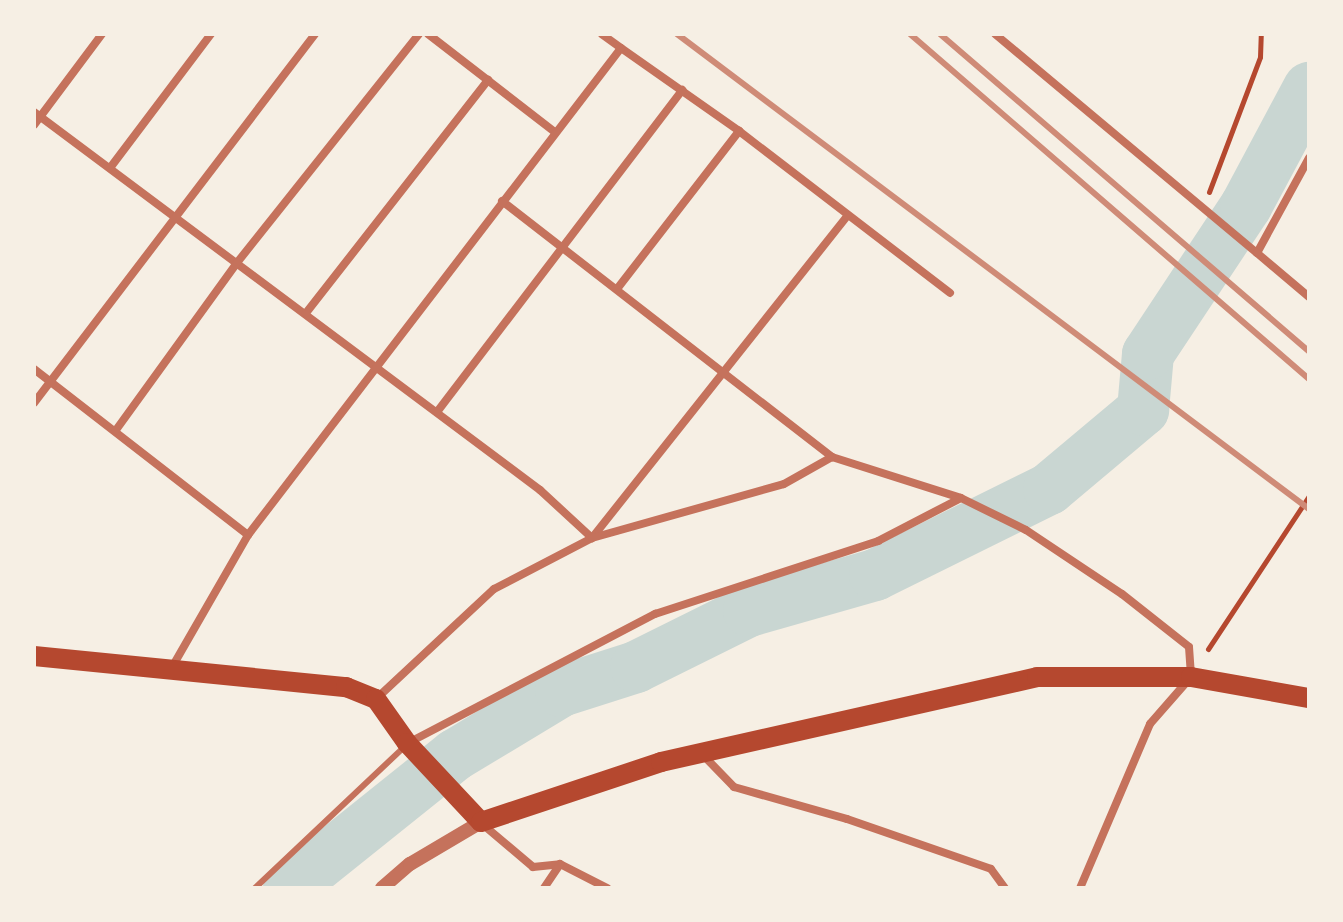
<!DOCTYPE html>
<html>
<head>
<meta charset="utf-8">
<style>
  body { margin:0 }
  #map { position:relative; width:1343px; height:922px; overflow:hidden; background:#f6efe4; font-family:"Archivo Narrow",sans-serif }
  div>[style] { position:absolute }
  .river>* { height:52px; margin:-26px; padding:0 26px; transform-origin:26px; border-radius:26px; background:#c9d6d2 }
  .path>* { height:5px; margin:-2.5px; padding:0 2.5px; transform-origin:2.5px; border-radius:2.5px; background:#b5482f }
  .service>* { height:6px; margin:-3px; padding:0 3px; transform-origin:3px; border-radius:3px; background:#c5725c }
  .minor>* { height:8px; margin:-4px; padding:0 4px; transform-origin:4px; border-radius:4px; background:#c5725c }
  .tertiary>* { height:14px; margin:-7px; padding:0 7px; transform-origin:7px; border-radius:7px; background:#c5725c }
  .primary>* { height:20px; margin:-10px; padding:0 10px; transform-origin:10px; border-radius:10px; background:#b5482f }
  .rail>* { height:6px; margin:-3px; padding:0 3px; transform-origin:3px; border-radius:3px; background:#cf8b77 }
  span { translate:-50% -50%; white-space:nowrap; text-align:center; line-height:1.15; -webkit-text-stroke:6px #f6efe4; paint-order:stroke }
  .frame { position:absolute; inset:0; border:36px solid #f6efe4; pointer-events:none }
</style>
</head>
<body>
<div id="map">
  <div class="river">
    <div style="left:289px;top:888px;width:213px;rotate:-38.7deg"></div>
    <div style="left:455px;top:755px;width:124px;rotate:-31.1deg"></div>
    <div style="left:561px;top:691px;width:79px;rotate:-17.7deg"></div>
    <div style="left:636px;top:667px;width:126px;rotate:-26.4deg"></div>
    <div style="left:749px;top:611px;width:131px;rotate:-15.9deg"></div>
    <div style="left:875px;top:575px;width:194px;rotate:-26.3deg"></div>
    <div style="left:1049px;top:489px;width:123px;rotate:-40deg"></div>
    <div style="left:1143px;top:410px;width:56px;rotate:-84.9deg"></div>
    <div style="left:1148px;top:354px;width:178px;rotate:-56.5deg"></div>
    <div style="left:1246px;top:206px;width:134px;rotate:-61.9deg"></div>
  </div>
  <div class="path">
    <div style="left:1209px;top:192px;width:144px;rotate:-69.3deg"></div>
    <div style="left:1260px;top:57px;width:23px;rotate:-88deg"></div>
    <div style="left:1208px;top:649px;width:183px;rotate:-56.6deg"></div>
  </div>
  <div class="service">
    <div style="left:255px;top:888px;width:208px;rotate:-43.4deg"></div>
  </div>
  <div class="minor">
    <div style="left:428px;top:34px;width:160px;rotate:37.7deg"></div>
    <div style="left:995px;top:34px;width:341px;rotate:39.9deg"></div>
    <div style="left:621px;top:48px;width:144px;rotate:35.1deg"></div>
    <div style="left:739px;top:131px;width:266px;rotate:37.5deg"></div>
    <div style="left:34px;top:112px;width:632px;rotate:36.76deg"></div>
    <div style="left:540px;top:490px;width:71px;rotate:42.7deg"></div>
    <div style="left:592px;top:538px;width:412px;rotate:-51.6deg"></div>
    <div style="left:34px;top:125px;width:114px;rotate:-53.2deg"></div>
    <div style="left:1309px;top:158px;width:108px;rotate:118.7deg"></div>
    <div style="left:1257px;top:253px;width:68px;rotate:40.2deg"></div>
    <div style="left:110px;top:168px;width:168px;rotate:-53deg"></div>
    <div style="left:502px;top:201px;width:418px;rotate:37.8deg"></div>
    <div style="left:832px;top:457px;width:135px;rotate:17.6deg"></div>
    <div style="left:961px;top:498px;width:72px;rotate:26.2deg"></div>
    <div style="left:1026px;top:530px;width:115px;rotate:33.7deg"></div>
    <div style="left:1122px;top:594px;width:85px;rotate:38.3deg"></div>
    <div style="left:1189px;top:647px;width:30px;rotate:86deg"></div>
    <div style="left:1191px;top:677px;width:62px;rotate:131.1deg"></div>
    <div style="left:1150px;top:724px;width:178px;rotate:113.1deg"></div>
    <div style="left:617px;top:289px;width:200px;rotate:-52.3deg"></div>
    <div style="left:306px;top:313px;width:296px;rotate:-52deg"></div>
    <div style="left:34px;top:369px;width:271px;rotate:37.8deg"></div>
    <div style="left:34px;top:403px;width:464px;rotate:-52.7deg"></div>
    <div style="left:437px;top:412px;width:405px;rotate:-52.7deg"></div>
    <div style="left:116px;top:430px;width:205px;rotate:-54.1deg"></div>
    <div style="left:236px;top:264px;width:294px;rotate:-51.5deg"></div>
    <div style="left:171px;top:669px;width:155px;rotate:-60.1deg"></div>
    <div style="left:248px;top:535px;width:613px;rotate:-52.55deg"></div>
    <div style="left:621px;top:48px;width:24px;rotate:-144deg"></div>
    <div style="left:377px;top:698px;width:160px;rotate:-43deg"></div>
    <div style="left:494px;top:589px;width:110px;rotate:-27.5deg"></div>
    <div style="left:592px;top:538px;width:199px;rotate:-15.7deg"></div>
    <div style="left:784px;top:484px;width:55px;rotate:-29.4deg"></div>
    <div style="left:408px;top:743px;width:279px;rotate:-27.6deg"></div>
    <div style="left:655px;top:614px;width:235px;rotate:-18.1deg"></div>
    <div style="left:878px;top:541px;width:93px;rotate:-27.4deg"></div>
    <div style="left:702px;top:754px;width:46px;rotate:45.9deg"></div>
    <div style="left:734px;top:787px;width:117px;rotate:15.8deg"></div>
    <div style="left:847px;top:819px;width:152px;rotate:19.1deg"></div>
    <div style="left:991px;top:869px;width:24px;rotate:54deg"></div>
    <div style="left:481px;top:823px;width:68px;rotate:40.2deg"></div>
    <div style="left:533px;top:867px;width:27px;rotate:-6deg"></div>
    <div style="left:560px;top:864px;width:53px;rotate:27.1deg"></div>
    <div style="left:544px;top:888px;width:29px;rotate:-56deg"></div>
  </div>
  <div class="tertiary">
    <div style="left:382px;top:888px;width:37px;rotate:-41deg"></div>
    <div style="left:410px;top:864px;width:82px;rotate:-30.6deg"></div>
  </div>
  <div class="primary">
    <div style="left:34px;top:656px;width:314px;rotate:5.7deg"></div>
    <div style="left:346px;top:687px;width:32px;rotate:22deg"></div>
    <div style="left:376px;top:699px;width:54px;rotate:54.8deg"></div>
    <div style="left:407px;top:743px;width:108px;rotate:46.9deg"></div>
    <div style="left:481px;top:822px;width:190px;rotate:-18.4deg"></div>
    <div style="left:661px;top:762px;width:385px;rotate:-12.7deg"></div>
    <div style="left:1037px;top:677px;width:154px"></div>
    <div style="left:1191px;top:677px;width:120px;rotate:10.1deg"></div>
  </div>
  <div class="rail">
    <div style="left:677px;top:34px;width:791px;rotate:36.93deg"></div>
    <div style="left:910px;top:34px;width:527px;rotate:40.85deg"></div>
    <div style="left:940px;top:34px;width:486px;rotate:40.7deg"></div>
  </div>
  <div class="frame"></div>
</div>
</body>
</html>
